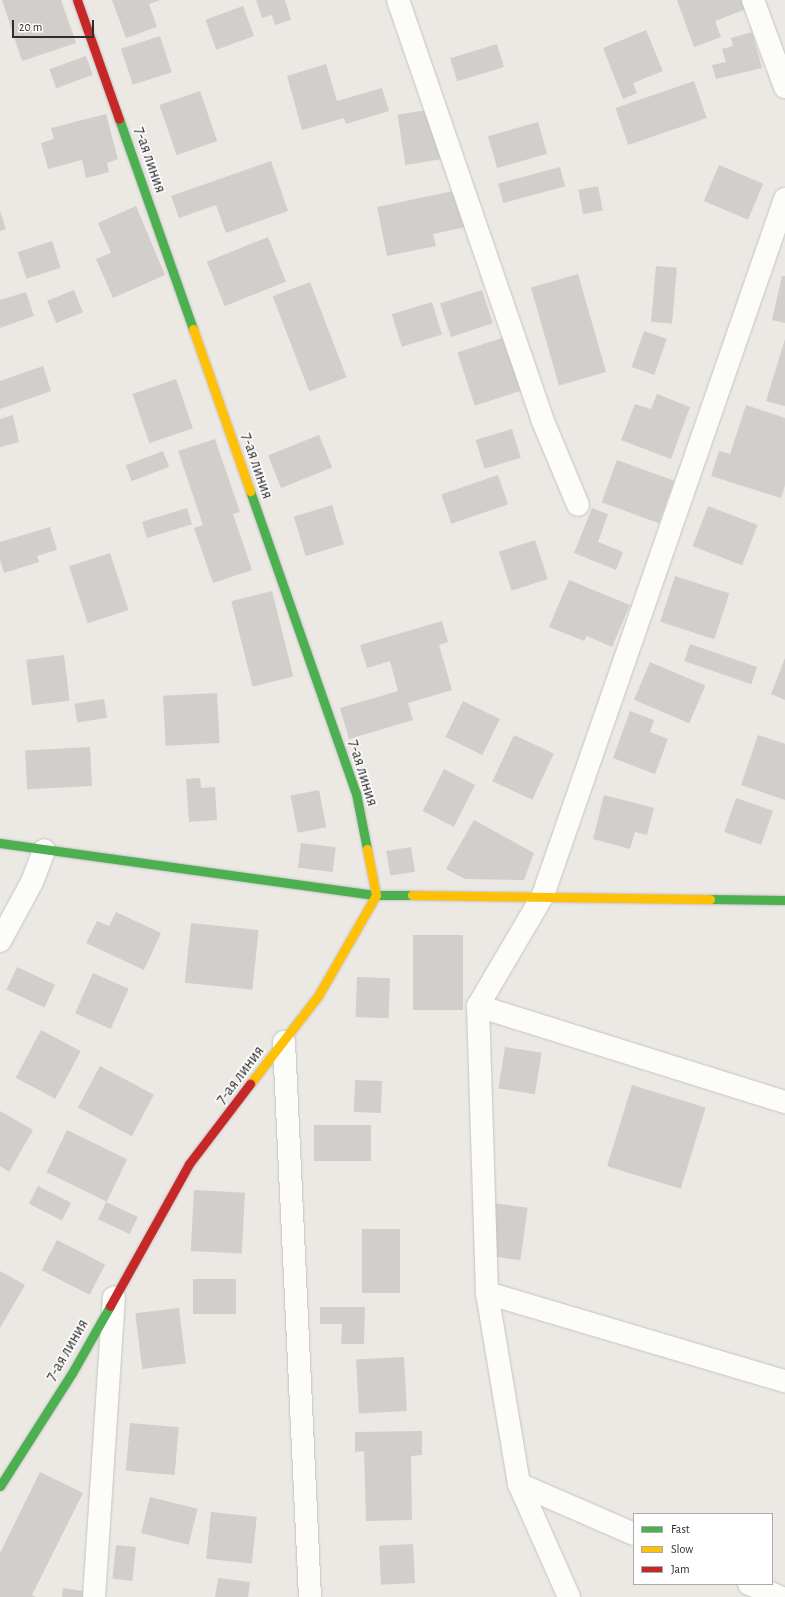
<!DOCTYPE html>
<html>
<head>
<meta charset="utf-8">
<style>
  body { margin:0 }
  #map { position:relative; width:785px; height:1597px; overflow:hidden; background:#ece8e4; font-family:"Alegreya Sans",sans-serif }
  div>[style] { position:absolute }
  .building>* { inset:0; background:#d1cecb; transform-origin:0 0 }
  .roads { filter:drop-shadow(0 0 1px #c5c4c5) drop-shadow(0 0 1px #c5c4c5) }
  .street>* { height:22px; margin:-11px; padding:0 11px; transform-origin:11px; border-radius:11px; background:#fcfcfb }
  .fast>* { height:9px; margin:-4.5px; padding:0 4.5px; transform-origin:4.5px; border-radius:4.5px; background:#4caf50 }
  .slow>* { height:9px; margin:-4.5px; padding:0 4.5px; transform-origin:4.5px; border-radius:4.5px; background:#ffc107 }
  .jam>* { height:9px; margin:-4.5px; padding:0 4.5px; transform-origin:4.5px; border-radius:4.5px; background:#c62828 }
  span { translate:-50% -50%; white-space:nowrap; text-align:center; line-height:1.15; -webkit-text-stroke:3px #fff; paint-order:stroke }
  .street-label { font-size:16px; color:#2e2e2e }
  .legend { position:absolute; left:633px; top:1513px; width:140px; height:72px; box-sizing:border-box; background:#fff; border:1px solid #ababab; margin:0; padding:5px 7px; list-style:none; font-size:12px; color:#2e2e2e }
  .legend li { display:flex; align-items:center; gap:8px; height:20px }
  .legend b { width:20px; border:1px solid #ababab }
  .scale { position:absolute; left:12px; top:20px; width:82px; height:18px; box-sizing:border-box; border:2px solid #2e2e2e; border-top:0; padding-left:5px; font-size:12px; line-height:14px; white-space:nowrap; color:#2e2e2e; -webkit-text-stroke:3px #fff; paint-order:stroke }
</style>
</head>
<body>
<div id="map">
  <div class="building">
    <div style="clip-path:polygon(2px 0,61px 0,76px 43px,22px 61px)"></div>
    <div style="clip-path:polygon(112px 0,160px 0,149px 4px,157px 27px,126px 38px)"></div>
    <div style="clip-path:polygon(256px 0,285px 0,291px 20px,275px 25px,272px 15px,262px 18px)"></div>
    <div style="clip-path:polygon(677px 0,743px 0,746px 9px,715px 21px,721px 37px,694px 47px)"></div>
    <div style="left:243px;top:6px;width:32px;height:40px;rotate:70deg"></div>
    <div style="clip-path:polygon(646px 30px,663px 71px,633px 83px,637px 93px,623px 99px,603px 48px)"></div>
    <div style="clip-path:polygon(752px 32px,762px 68px,716px 79px,712px 65px,726px 62px,722px 49px,733px 46px,731px 38px)"></div>
    <div style="left:160px;top:36px;width:38px;height:41px;rotate:72deg"></div>
    <div style="left:497px;top:44px;width:24px;height:49px;rotate:73deg"></div>
    <div style="left:86px;top:56px;width:20px;height:39px;rotate:70deg"></div>
    <div style="clip-path:polygon(326px 64px,337px 101px,382px 88px,389px 111px,346px 124px,344px 118px,302px 130px,287px 76px)"></div>
    <div style="left:694px;top:81px;width:39px;height:83px;rotate:71deg"></div>
    <div style="left:200px;top:91px;width:53px;height:43px;rotate:71deg"></div>
    <div style="left:433px;top:109px;width:51px;height:36px;rotate:81deg"></div>
    <div style="clip-path:polygon(106px 114px,118px 159px,107px 163px,109px 172px,86px 178px,82px 160px,48px 169px,41px 143px,54px 139px,51px 128px)"></div>
    <div style="left:538px;top:122px;width:33px;height:52px;rotate:74deg"></div>
    <div style="clip-path:polygon(271px 161px,288px 211px,226px 233px,216px 205px,179px 218px,171px 196px)"></div>
    <div style="left:719px;top:165px;width:48px;height:39px;rotate:23deg"></div>
    <div style="left:560px;top:167px;width:20px;height:64px;rotate:75deg"></div>
    <div style="left:598px;top:186px;width:25px;height:20px;rotate:79deg"></div>
    <div style="clip-path:polygon(458px 190px,466px 227px,433px 234px,436px 246px,387px 256px,377px 207px)"></div>
    <div style="clip-path:polygon(136px 206px,165px 275px,113px 298px,96px 259px,111px 253px,98px 223px)"></div>
    <div style="clip-path:polygon(0 211px,6px 229px,0 231px)"></div>
    <div style="left:268px;top:237px;width:48px;height:66px;rotate:68deg"></div>
    <div style="left:52px;top:241px;width:28px;height:36px;rotate:72deg"></div>
    <div style="left:656px;top:266px;width:21px;height:56px;rotate:5deg"></div>
    <div style="left:578px;top:274px;width:102px;height:49px;rotate:74deg"></div>
    <div style="clip-path:polygon(782px 276px,785px 276px,785px 323px,772px 320px)"></div>
    <div style="left:310px;top:282px;width:102px;height:40px;rotate:69deg"></div>
    <div style="left:74px;top:290px;width:24px;height:29px;rotate:68deg"></div>
    <div style="left:482px;top:290px;width:35px;height:44px;rotate:72deg"></div>
    <div style="clip-path:polygon(26px 292px,34px 316px,0 328px,0 300px)"></div>
    <div style="left:432px;top:302px;width:34px;height:42px;rotate:73deg"></div>
    <div style="left:644px;top:331px;width:24px;height:38px;rotate:19deg"></div>
    <div style="left:505px;top:337px;width:56px;height:50px;rotate:72deg"></div>
    <div style="clip-path:polygon(785px 339px,785px 406px,766px 401px)"></div>
    <div style="clip-path:polygon(43px 366px,51px 391px,0 409px,0 381px)"></div>
    <div style="left:176px;top:379px;width:52px;height:46px;rotate:71deg"></div>
    <div style="clip-path:polygon(657px 394px,690px 407px,671px 459px,621px 440px,635px 404px,651px 409px)"></div>
    <div style="clip-path:polygon(746px 405px,785px 418px,785px 485px,781px 498px,711px 476px,719px 451px,730px 454px)"></div>
    <div style="clip-path:polygon(13px 415px,19px 442px,0 447px,0 419px)"></div>
    <div style="left:512px;top:429px;width:30px;height:38px;rotate:73deg"></div>
    <div style="left:319px;top:435px;width:35px;height:55px;rotate:68deg"></div>
    <div style="clip-path:polygon(215px 439px,240px 512px,233px 514px,252px 570px,213px 583px,194px 528px,203px 525px,178px 451px)"></div>
    <div style="left:163px;top:451px;width:17px;height:40px;rotate:69deg"></div>
    <div style="left:617px;top:460px;width:61px;height:45px;rotate:20deg"></div>
    <div style="left:498px;top:475px;width:31px;height:60px;rotate:71deg"></div>
    <div style="left:332px;top:505px;width:41px;height:40px;rotate:73deg"></div>
    <div style="left:708px;top:506px;width:53px;height:43px;rotate:21deg"></div>
    <div style="left:187px;top:508px;width:17px;height:47px;rotate:73deg"></div>
    <div style="clip-path:polygon(592px 508px,608px 514px,598px 542px,623px 552px,616px 570px,574px 553px)"></div>
    <div style="clip-path:polygon(50px 527px,57px 550px,37px 556px,39px 562px,4px 573px,0 560px,0 542px)"></div>
    <div style="left:535px;top:540px;width:41px;height:38px;rotate:72deg"></div>
    <div style="left:110px;top:553px;width:60px;height:43px;rotate:72deg"></div>
    <div style="left:675px;top:576px;width:57px;height:48px;rotate:18deg"></div>
    <div style="clip-path:polygon(569px 580px,630px 605px,612px 647px,587px 636px,584px 641px,549px 627px)"></div>
    <div style="left:272px;top:591px;width:88px;height:42px;rotate:76deg"></div>
    <div style="clip-path:polygon(442px 621px,448px 642px,439px 645px,452px 690px,408px 703px,413px 720px,349px 739px,340px 708px,398px 691px,390px 661px,367px 668px,360px 645px)"></div>
    <div style="left:690px;top:644px;width:71px;height:18px;rotate:19deg"></div>
    <div style="left:64px;top:655px;width:46px;height:38px;rotate:83deg"></div>
    <div style="clip-path:polygon(785px 658px,785px 700px,771px 694px)"></div>
    <div style="left:650px;top:662px;width:60px;height:41px;rotate:23deg"></div>
    <div style="left:217px;top:693px;width:50px;height:54px;rotate:87deg"></div>
    <div style="left:104px;top:699px;width:19px;height:30px;rotate:81deg"></div>
    <div style="left:463px;top:701px;width:41px;height:40px;rotate:26deg"></div>
    <div style="clip-path:polygon(630px 711px,654px 720px,650px 732px,668px 739px,655px 774px,613px 758px)"></div>
    <div style="left:514px;top:735px;width:44px;height:51px;rotate:25deg"></div>
    <div style="clip-path:polygon(758px 735px,785px 744px,785px 800px,741px 785px)"></div>
    <div style="left:90px;top:747px;width:39px;height:65px;rotate:87deg"></div>
    <div style="left:444px;top:769px;width:35px;height:47px;rotate:27deg"></div>
    <div style="clip-path:polygon(200px 778px,201px 788px,215px 787px,217px 820px,189px 822px,186px 779px)"></div>
    <div style="left:319px;top:790px;width:38px;height:29px;rotate:79deg"></div>
    <div style="clip-path:polygon(604px 795px,654px 808px,647px 835px,635px 832px,630px 849px,593px 839px)"></div>
    <div style="left:736px;top:798px;width:39px;height:36px;rotate:19deg"></div>
    <div style="clip-path:polygon(474px 820px,534px 853px,524px 880px,465px 879px,446px 869px)"></div>
    <div style="left:301px;top:843px;width:35px;height:25px;rotate:7deg"></div>
    <div style="left:411px;top:847px;width:25px;height:25px;rotate:81deg"></div>
    <div style="clip-path:polygon(116px 912px,161px 933px,144px 970px,86px 943px,97px 921px,109px 926px)"></div>
    <div style="left:191px;top:923px;width:68px;height:60px;rotate:6deg"></div>
    <div style="left:413px;top:935px;width:50px;height:75px"></div>
    <div style="left:17px;top:967px;width:42px;height:25px;rotate:25deg"></div>
    <div style="left:93px;top:973px;width:39px;height:44px;rotate:24deg"></div>
    <div style="left:357px;top:977px;width:33px;height:40px;rotate:2deg"></div>
    <div style="left:41px;top:1030px;width:45px;height:54px;rotate:28deg"></div>
    <div style="left:505px;top:1047px;width:37px;height:42px;rotate:9deg"></div>
    <div style="left:100px;top:1066px;width:61px;height:47px;rotate:28deg"></div>
    <div style="left:355px;top:1080px;width:27px;height:32px;rotate:2deg"></div>
    <div style="left:632px;top:1085px;width:77px;height:85px;rotate:17deg"></div>
    <div style="clip-path:polygon(0 1111px,33px 1130px,9px 1172px,0 1166px)"></div>
    <div style="left:314px;top:1125px;width:57px;height:36px"></div>
    <div style="left:67px;top:1130px;width:67px;height:47px;rotate:26deg"></div>
    <div style="left:38px;top:1186px;width:37px;height:20px;rotate:27deg"></div>
    <div style="left:194px;top:1190px;width:51px;height:61px;rotate:3deg"></div>
    <div style="left:106px;top:1202px;width:35px;height:19px;rotate:25deg"></div>
    <div style="left:494px;top:1203px;width:34px;height:53px;rotate:8deg"></div>
    <div style="left:362px;top:1229px;width:38px;height:64px"></div>
    <div style="left:57px;top:1240px;width:54px;height:34px;rotate:27deg"></div>
    <div style="clip-path:polygon(0 1271px,25px 1285px,0 1328px)"></div>
    <div style="left:193px;top:1279px;width:43px;height:35px"></div>
    <div style="clip-path:polygon(320px 1307px,365px 1307px,364px 1344px,341px 1344px,342px 1324px,320px 1324px)"></div>
    <div style="left:179px;top:1308px;width:56px;height:44px;rotate:83deg"></div>
    <div style="left:404px;top:1357px;width:54px;height:48px;rotate:87deg"></div>
    <div style="left:130px;top:1423px;width:49px;height:48px;rotate:5deg"></div>
    <div style="clip-path:polygon(422px 1431px,422px 1455px,411px 1456px,412px 1520px,366px 1521px,364px 1451px,355px 1452px,355px 1432px)"></div>
    <div style="clip-path:polygon(40px 1472px,83px 1493px,32px 1595px,36px 1597px,0 1597px,0 1553px)"></div>
    <div style="left:150px;top:1497px;width:49px;height:37px;rotate:14deg"></div>
    <div style="left:211px;top:1512px;width:46px;height:47px;rotate:6deg"></div>
    <div style="left:413px;top:1544px;width:39px;height:34px;rotate:87deg"></div>
    <div style="left:116px;top:1545px;width:20px;height:34px;rotate:6deg"></div>
    <div style="clip-path:polygon(218px 1578px,250px 1582px,248px 1597px,215px 1597px)"></div>
    <div style="clip-path:polygon(63px 1588px,89px 1592px,88px 1597px,62px 1597px)"></div>
  </div>
  <div class="roads">
    <div class="street">
      <div style="left:398px;top:0;width:443px;rotate:71deg"></div>
      <div style="left:542px;top:419px;width:93px;rotate:67.3deg"></div>
      <div style="left:753px;top:0;width:93px;rotate:69.8deg"></div>
      <div style="left:0;top:941px;width:67px;rotate:-61.5deg"></div>
      <div style="left:32px;top:882px;width:34px;rotate:-69deg"></div>
      <div style="left:478px;top:1006px;width:322px;rotate:17.4deg"></div>
      <div style="left:284px;top:1042px;width:556px;rotate:87.32deg"></div>
      <div style="left:487px;top:1293px;width:311px;rotate:16.5deg"></div>
      <div style="left:519px;top:1484px;width:125px;rotate:23.5deg"></div>
      <div style="left:749px;top:1584px;width:33px;rotate:23deg"></div>
      <div style="left:94px;top:1597px;width:300px;rotate:-86.2deg"></div>
      <div style="left:569px;top:1597px;width:124px;rotate:-113.9deg"></div>
      <div style="left:519px;top:1484px;width:194px;rotate:-99.5deg"></div>
      <div style="left:487px;top:1293px;width:287px;rotate:-91.8deg"></div>
      <div style="left:478px;top:1006px;width:129px;rotate:-59.6deg"></div>
      <div style="left:543px;top:895px;width:737px;rotate:-70.83deg"></div>
    </div>
    <div class="fast">
      <div style="left:119px;top:119px;width:223px;rotate:70.6deg"></div>
      <div style="left:250px;top:491px;width:320px;rotate:70.7deg"></div>
      <div style="left:356px;top:793px;width:57px;rotate:78.9deg"></div>
      <div style="left:0;top:843px;width:380px;rotate:7.9deg"></div>
      <div style="left:376px;top:895px;width:36px"></div>
      <div style="left:710px;top:899px;width:75px;rotate:0.8deg"></div>
      <div style="left:0;top:1486px;width:134px;rotate:-57.5deg"></div>
      <div style="left:72px;top:1373px;width:77px;rotate:-60.4deg"></div>
    </div>
    <div class="slow">
      <div style="left:193px;top:329px;width:172px;rotate:70.6deg"></div>
      <div style="left:412px;top:895px;width:298px;rotate:0.8deg"></div>
      <div style="left:250px;top:1084px;width:111px;rotate:-52.3deg"></div>
      <div style="left:318px;top:996px;width:116px;rotate:-60.1deg"></div>
      <div style="left:376px;top:895px;width:47px;rotate:-101.1deg"></div>
    </div>
    <div class="jam">
      <div style="left:77px;top:0;width:126px;rotate:70.6deg"></div>
      <div style="left:110px;top:1306px;width:162px;rotate:-60.9deg"></div>
      <div style="left:189px;top:1164px;width:101px;rotate:-52.7deg"></div>
    </div>
  </div>
  <div class="street-label">
    <span style="left:150px;top:160px;rotate:71deg">7-ая линия</span>
    <span style="left:257px;top:466px;rotate:71deg">7-ая линия</span>
    <span style="left:363px;top:773px;rotate:73deg">7-ая линия</span>
    <span style="left:240px;top:1075px;rotate:-53deg">7-ая линия</span>
    <span style="left:67px;top:1350px;rotate:-60deg">7-ая линия</span>
  </div>
  <ul class="legend">
  <li><b style="height:5px;background:#4caf50"></b>Fast</li>
  <li><b style="height:5px;background:#ffc107"></b>Slow</li>
  <li><b style="height:5px;background:#c62828"></b>Jam</li>
  </ul>
  <div class="scale">20 m</div>
</div>
</body>
</html>
